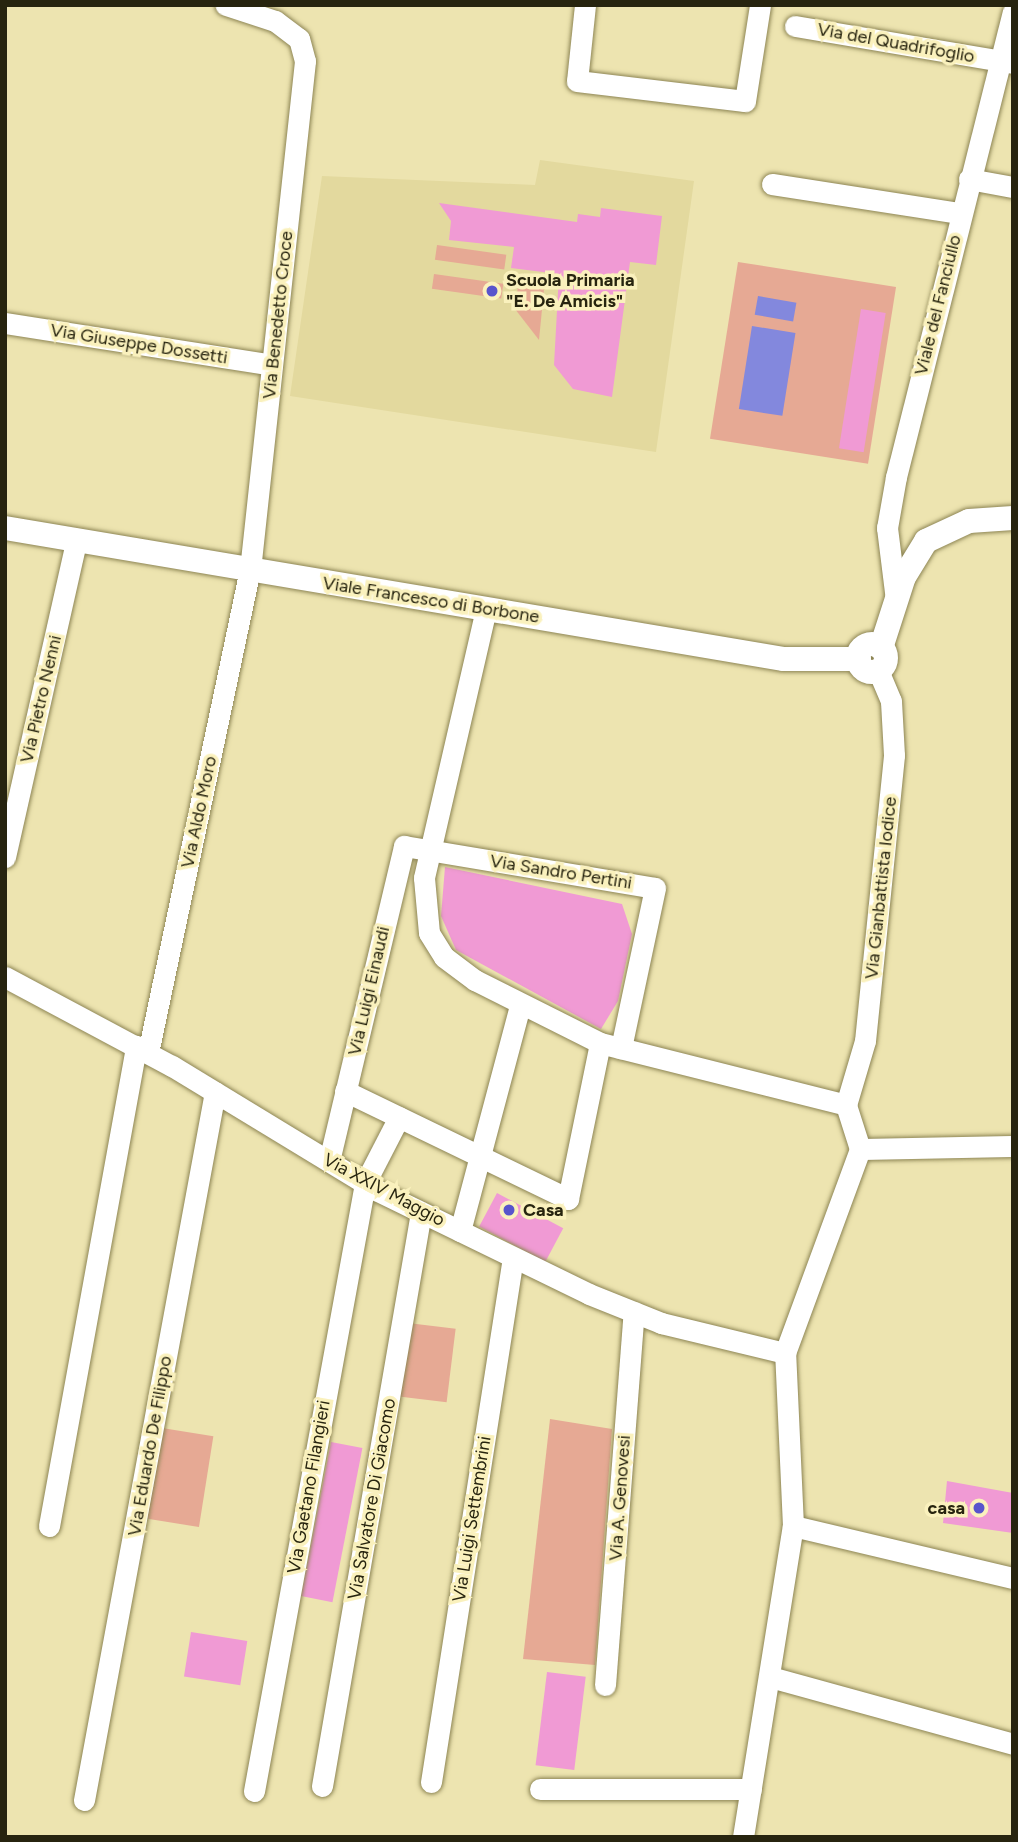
<!DOCTYPE html>
<html>
<head>
<meta charset="utf-8">
<style>
  body { margin:0 }
  #map { position:relative; width:1018px; height:1842px; overflow:hidden; background:#ede4b0; font-family:Figtree,sans-serif }
  div>[style] { position:absolute }
  .built>* { inset:0; background:#e3d99e }
  .green>* { inset:0; background:#e6a994; transform-origin:0 0 }
  .water>* { inset:0; background:#8388dd; transform-origin:0 0 }
  .building>* { inset:0; background:#f09ad4; transform-origin:0 0 }
  .roads { filter:drop-shadow(0 0 2px #8d8554) drop-shadow(0 0 2px #8d8554) }
  .minor>* { height:21px; margin:-10.5px; padding:0 10.5px; transform-origin:10.5px; border-radius:10.5px; background:#fff }
  .tertiary>* { height:24px; margin:-12px; padding:0 12px; transform-origin:12px; border-radius:12px; background:#fff }
  .tertiary>.ring { margin:-12px; padding:0; box-sizing:content-box; background:none; border:24px solid #fff; border-radius:50% }
  .dots>* { width:19px; height:19px; translate:-50% -50%; box-sizing:border-box; border:4px solid #faf1bd; border-radius:50% }
  span { translate:-50% -50%; white-space:nowrap; text-align:center; line-height:1.15; -webkit-text-stroke:7px #faf1bd; paint-order:stroke }
  .street-label { font-size:18px; color:#27240f }
  .poi-label { font-size:18px; color:#27240f; font-weight:700 }
  .left { translate:0 -50%; text-align:left }
  .right { translate:-100% -50%; text-align:right }
  .frame { position:absolute; inset:0; border:7px solid #27240f; pointer-events:none }
</style>
</head>
<body>
<div id="map">
  <div class="built">
    <div style="clip-path:polygon(540px 160px,694px 181px,656px 452px,290px 396px,322px 176px,535px 185px)"></div>
  </div>
  <div class="green">
    <div style="left:437px;top:245px;width:70px;height:15px;rotate:8deg"></div>
    <div style="left:738px;top:262px;width:160px;height:179px;rotate:9deg"></div>
    <div style="left:434px;top:274px;width:70px;height:15px;rotate:8deg"></div>
    <div style="clip-path:polygon(518px 286px,544px 289px,539px 340px,515px 309px)"></div>
    <div style="left:408px;top:1323px;width:48px;height:74px;rotate:7deg"></div>
    <div style="clip-path:polygon(550px 1419px,612px 1429px,595px 1665px,523px 1659px)"></div>
    <div style="left:162px;top:1428px;width:52px;height:92px;rotate:9deg"></div>
  </div>
  <div class="water">
    <div style="left:758px;top:296px;width:39px;height:19px;rotate:10deg"></div>
    <div style="left:752px;top:326px;width:44px;height:84px;rotate:9deg"></div>
  </div>
  <div class="building">
    <div style="clip-path:polygon(439px 203px,577px 222px,578px 214px,600px 217px,601px 208px,662px 216px,656px 265px,630px 262px,612px 397px,573px 389px,554px 365px,559px 274px,511px 268px,514px 247px,449px 240px,451px 221px)"></div>
    <div style="left:861px;top:309px;width:25px;height:141px;rotate:9deg"></div>
    <div style="clip-path:polygon(445px 867px,622px 904px,632px 934px,618px 1001px,601px 1029px,456px 950px,441px 916px)"></div>
    <div style="left:497px;top:1193px;width:75px;height:38px;rotate:28deg"></div>
    <div style="left:331px;top:1442px;width:32px;height:157px;rotate:11deg"></div>
    <div style="clip-path:polygon(947px 1481px,1013px 1493px,1013px 1533px,943px 1523px)"></div>
    <div style="left:191px;top:1632px;width:57px;height:45px;rotate:9deg"></div>
    <div style="left:547px;top:1672px;width:39px;height:94px;rotate:7deg"></div>
  </div>
  <div class="roads">
    <div class="minor">
      <div style="left:585px;top:5px;width:76px;rotate:96deg"></div>
      <div style="left:577px;top:81px;width:169px;rotate:6.8deg"></div>
      <div style="left:745px;top:101px;width:97px;rotate:-81.1deg"></div>
      <div style="left:795px;top:26px;width:221px;rotate:9.6deg"></div>
      <div style="left:969px;top:179px;width:45px;rotate:10.3deg"></div>
      <div style="left:772px;top:184px;width:190px;rotate:8.8deg"></div>
      <div style="left:5px;top:323px;width:270px;rotate:8.9deg"></div>
      <div style="left:896px;top:600px;width:73px;rotate:-97.1deg"></div>
      <div style="left:887px;top:528px;width:52px;rotate:-80deg"></div>
      <div style="left:896px;top:477px;width:479px;rotate:-75.9deg"></div>
      <div style="left:486px;top:609px;width:276px;rotate:103deg"></div>
      <div style="left:424px;top:878px;width:55px;rotate:84.8deg"></div>
      <div style="left:429px;top:933px;width:28px;rotate:58deg"></div>
      <div style="left:444px;top:957px;width:39px;rotate:37deg"></div>
      <div style="left:475px;top:980px;width:140px;rotate:26.7deg"></div>
      <div style="left:600px;top:1043px;width:254px;rotate:14.1deg"></div>
      <div style="left:5px;top:857px;width:324px;rotate:-77.3deg"></div>
      <div style="left:5px;top:977px;width:189px;rotate:28.1deg"></div>
      <div style="left:172px;top:1066px;width:239px;rotate:31.3deg"></div>
      <div style="left:376px;top:1190px;width:237px;rotate:26deg"></div>
      <div style="left:589px;top:1294px;width:78px;rotate:21.9deg"></div>
      <div style="left:661px;top:1323px;width:128px;rotate:13.6deg"></div>
      <div style="left:148px;top:1053px;width:494px;rotate:-78.1deg"></div>
      <div style="left:250px;top:570px;width:512px;rotate:-83.83deg"></div>
      <div style="left:305px;top:61px;width:23px;rotate:-105deg"></div>
      <div style="left:299px;top:39px;width:30px;rotate:-143deg"></div>
      <div style="left:275px;top:21px;width:52px;rotate:-161.9deg"></div>
      <div style="left:345px;top:1091px;width:248px;rotate:25.8deg"></div>
      <div style="left:568px;top:1199px;width:159px;rotate:-78.4deg"></div>
      <div style="left:846px;top:1105px;width:67px;rotate:-73.5deg"></div>
      <div style="left:865px;top:1041px;width:287px;rotate:-84.2deg"></div>
      <div style="left:894px;top:755px;width:54px;rotate:-93.2deg"></div>
      <div style="left:891px;top:701px;width:34px;rotate:-113deg"></div>
      <div style="left:860px;top:1149px;width:153px;rotate:-1.1deg"></div>
      <div style="left:329px;top:1161px;width:324px;rotate:-76.6deg"></div>
      <div style="left:404px;top:846px;width:254px;rotate:9.5deg"></div>
      <div style="left:655px;top:888px;width:164px;rotate:102deg"></div>
      <div style="left:460px;top:1231px;width:234px;rotate:-75.1deg"></div>
      <div style="left:49px;top:1526px;width:488px;rotate:-79.7deg"></div>
      <div style="left:793px;top:1526px;width:226px;rotate:13.3deg"></div>
      <div style="left:770px;top:1677px;width:252px;rotate:15.4deg"></div>
      <div style="left:605px;top:1685px;width:374px;rotate:-85.6deg"></div>
      <div style="left:431px;top:1782px;width:531px;rotate:-81.12deg"></div>
      <div style="left:322px;top:1786px;width:582px;rotate:-80.21deg"></div>
      <div style="left:540px;top:1789px;width:211px"></div>
      <div style="left:254px;top:1791px;width:618px;rotate:-79.65deg"></div>
      <div style="left:365px;top:1183px;width:74px;rotate:-62.7deg"></div>
      <div style="left:84px;top:1800px;width:720px;rotate:-79.52deg"></div>
      <div style="left:743px;top:1837px;width:315px;rotate:-80.9deg"></div>
      <div style="left:793px;top:1526px;width:173px;rotate:-92.6deg"></div>
      <div style="left:785px;top:1353px;width:217px;rotate:-69.8deg"></div>
      <div style="left:860px;top:1149px;width:46px;rotate:-107.7deg"></div>
    </div>
    <div class="tertiary">
      <div style="left:5px;top:528px;width:790px;rotate:9.55deg"></div>
      <div style="left:784px;top:659px;width:75px"></div>
      <div class="ring" style="left:858px;top:644px;width:4px;height:4px"></div>
      <div style="left:881px;top:648px;width:75px;rotate:-72.1deg"></div>
      <div style="left:904px;top:577px;width:42px;rotate:-58.6deg"></div>
      <div style="left:926px;top:541px;width:47px;rotate:-24.9deg"></div>
      <div style="left:969px;top:521px;width:44px;rotate:-3.9deg"></div>
    </div>
  </div>
  <div class="dots">
    <div style="left:492px;top:291px;background:#5854cc"></div>
    <div style="left:509px;top:1210px;background:#5854cc"></div>
    <div style="left:979px;top:1508px;background:#5854cc"></div>
  </div>
  <div class="street-label">
    <span style="left:896px;top:43px;rotate:10deg">Via del Quadrifoglio</span>
    <span style="left:938px;top:305px;rotate:-76deg">Viale del Fanciullo</span>
    <span style="left:278px;top:315px;rotate:-84deg">Via Benedetto Croce</span>
    <span style="left:139px;top:344px;rotate:9deg">Via Giuseppe Dossetti</span>
    <span style="left:431px;top:600px;rotate:9deg">Viale Francesco di Borbone</span>
    <span style="left:41px;top:699px;rotate:-77deg">Via Pietro Nenni</span>
    <span style="left:199px;top:812px;rotate:-78deg">Via Aldo Moro</span>
    <span style="left:561px;top:872px;rotate:9deg">Via Sandro Pertini</span>
    <span style="left:881px;top:888px;rotate:-84deg">Via Gianbattista Iodice</span>
    <span style="left:369px;top:991px;rotate:-77deg">Via Luigi Einaudi</span>
    <span style="left:384px;top:1190px;rotate:28deg">Via XXIV Maggio</span>
    <span style="left:150px;top:1446px;rotate:-80deg">Via Eduardo De Filippo</span>
    <span style="left:309px;top:1487px;rotate:-80deg">Via Gaetano Filangieri</span>
    <span style="left:620px;top:1498px;rotate:-86deg">Via A. Genovesi</span>
    <span style="left:372px;top:1499px;rotate:-80deg">Via Salvatore Di Giacomo</span>
    <span style="left:472px;top:1519px;rotate:-81deg">Via Luigi Settembrini</span>
  </div>
  <div class="poi-label">
    <span class="left" style="left:506px;top:291px">Scuola Primaria<br>"E. De Amicis"</span>
    <span class="left" style="left:523px;top:1210px">Casa</span>
    <span class="right" style="left:965px;top:1508px">casa</span>
  </div>
  <div class="frame"></div>
</div>
</body>
</html>
